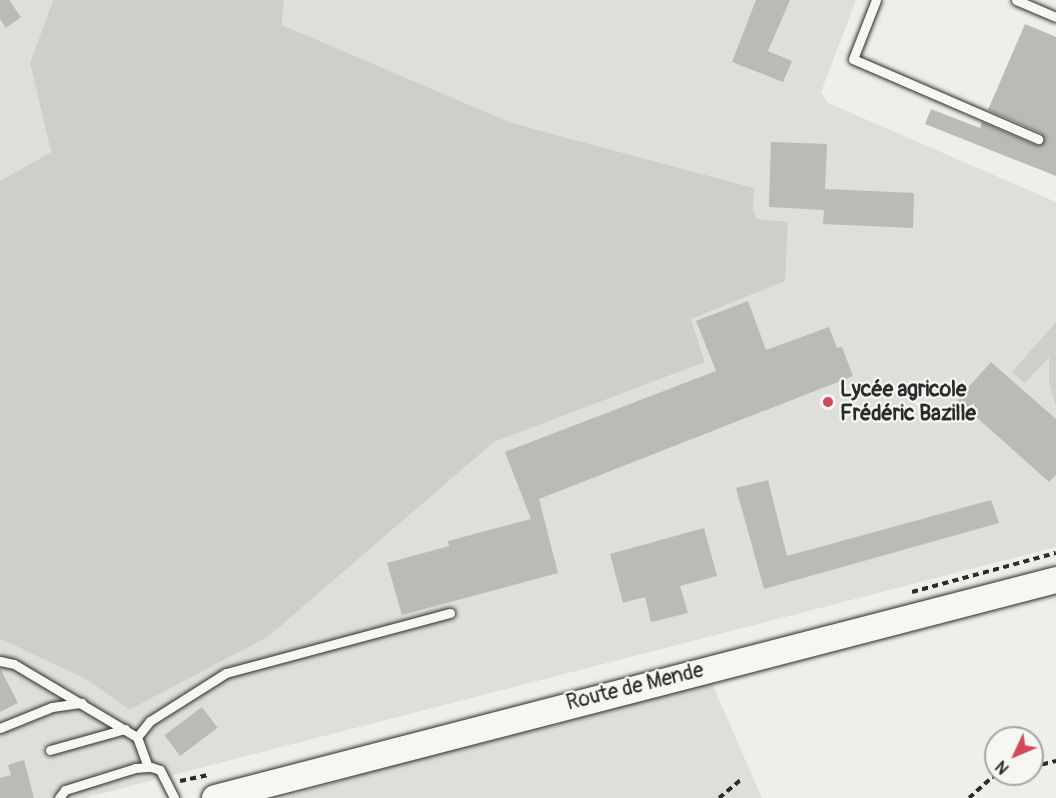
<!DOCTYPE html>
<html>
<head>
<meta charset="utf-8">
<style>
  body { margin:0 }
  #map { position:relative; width:1056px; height:798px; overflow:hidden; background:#eeeeea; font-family:Pangolin,sans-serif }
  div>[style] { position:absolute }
  .built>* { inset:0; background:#dededb }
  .green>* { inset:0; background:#cececa }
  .building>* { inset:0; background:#babab7; transform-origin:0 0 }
  .path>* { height:4px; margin-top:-2px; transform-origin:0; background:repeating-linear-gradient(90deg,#2b2b2b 0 6px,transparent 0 10.5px) }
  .roads { filter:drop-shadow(0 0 2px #2b2b2b) drop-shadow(0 0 2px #2b2b2b) }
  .lane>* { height:9px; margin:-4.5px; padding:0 4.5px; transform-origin:4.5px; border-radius:4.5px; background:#f6f6f2 }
  .secondary>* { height:26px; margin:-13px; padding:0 13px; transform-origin:13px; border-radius:13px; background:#f6f6f2 }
  .dots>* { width:16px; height:16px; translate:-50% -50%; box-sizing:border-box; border:3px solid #f6f6f2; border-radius:50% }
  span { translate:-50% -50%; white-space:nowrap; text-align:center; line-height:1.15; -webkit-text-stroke:4.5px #f6f6f2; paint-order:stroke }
  .poi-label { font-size:21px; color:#2b2b2b; font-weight:700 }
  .left { translate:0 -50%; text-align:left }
  .street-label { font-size:21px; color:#2b2b2b }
  .north { position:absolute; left:984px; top:726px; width:60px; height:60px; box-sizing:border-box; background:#f6f6f2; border:2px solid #a5a5a2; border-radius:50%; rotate:226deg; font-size:16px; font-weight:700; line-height:24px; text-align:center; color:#2b2b2b }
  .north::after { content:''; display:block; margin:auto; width:21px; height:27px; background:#d1495b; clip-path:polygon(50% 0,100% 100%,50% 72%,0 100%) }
</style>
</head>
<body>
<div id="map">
  <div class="built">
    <div style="clip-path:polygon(0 0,53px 0,30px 63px,51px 152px,0 181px)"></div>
    <div style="clip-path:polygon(284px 0,856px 0,821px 92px,828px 103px,1056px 202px,1056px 547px,84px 798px,0 798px,0 639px,86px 679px,129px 710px,268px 637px,494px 442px,705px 362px,691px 319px,757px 219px,753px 209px,754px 188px,512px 123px,282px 25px)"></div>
    <div style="clip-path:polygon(710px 679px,762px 798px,283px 798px,372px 771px,558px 724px)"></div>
  </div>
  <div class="green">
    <div style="clip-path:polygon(53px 0,284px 0,282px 25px,512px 123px,754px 188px,753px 209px,757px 219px,788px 222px,785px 281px,691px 319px,705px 362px,494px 442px,268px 637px,129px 710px,86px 679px,0 639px,0 181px,51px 152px,30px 63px)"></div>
    <div style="clip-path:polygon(1056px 322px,1056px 406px,1049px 382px,1049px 357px,1025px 383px,1012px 372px)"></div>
  </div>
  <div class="building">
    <div style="clip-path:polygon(0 0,9px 0,21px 17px,6px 28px,0 19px)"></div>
    <div style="clip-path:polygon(756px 0,790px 0,768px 51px,792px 61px,783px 82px,732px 62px)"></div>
    <div style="clip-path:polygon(1025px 24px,1056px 37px,1056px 176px,925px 124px,931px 109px,980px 128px,982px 122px,1035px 145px,1042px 144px,1041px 133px,988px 110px)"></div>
    <div style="clip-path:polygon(771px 142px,827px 144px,825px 189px,914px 193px,913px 228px,823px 224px,824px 210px,769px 207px)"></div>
    <div style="clip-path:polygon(748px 301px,766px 350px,829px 327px,837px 348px,842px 347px,853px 376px,539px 499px,558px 573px,402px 615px,387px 563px,449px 546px,448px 541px,531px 519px,505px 452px,716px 371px,696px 321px)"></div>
    <div style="clip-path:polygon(991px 362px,1056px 419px,1056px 475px,1049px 482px,957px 400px)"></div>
    <div style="clip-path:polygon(768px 480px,787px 556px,991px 500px,999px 523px,764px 589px,736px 488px)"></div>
    <div style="clip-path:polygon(704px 528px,717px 576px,680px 586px,688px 613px,651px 622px,645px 597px,623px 603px,610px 554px)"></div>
    <div style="clip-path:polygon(0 668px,18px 703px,0 712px)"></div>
    <div style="left:202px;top:707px;width:26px;height:47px;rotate:53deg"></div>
    <div style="clip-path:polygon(24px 760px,34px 798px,0 798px,0 778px,11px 775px,8px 765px)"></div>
  </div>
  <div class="path">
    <div style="left:912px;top:592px;width:149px;rotate:-15.2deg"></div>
    <div style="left:1032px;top:767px;width:25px;rotate:-14deg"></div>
    <div style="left:180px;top:781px;width:29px;rotate:-12deg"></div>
    <div style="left:719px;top:798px;width:30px;rotate:-40deg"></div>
    <div style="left:969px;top:798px;width:31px;rotate:-42deg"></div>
    <div style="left:992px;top:777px;width:11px;rotate:-15deg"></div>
  </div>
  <div class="roads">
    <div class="lane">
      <div style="left:876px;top:0;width:63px;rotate:111.3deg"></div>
      <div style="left:853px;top:59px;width:202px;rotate:23.4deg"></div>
      <div style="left:1016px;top:0;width:43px;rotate:23deg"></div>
      <div style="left:0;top:661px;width:14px;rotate:12deg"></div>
      <div style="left:14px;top:664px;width:143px;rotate:30.7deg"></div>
      <div style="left:137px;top:737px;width:32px;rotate:70deg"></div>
      <div style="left:0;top:728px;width:56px;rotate:-22deg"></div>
      <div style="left:52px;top:707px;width:30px;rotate:-8deg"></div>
      <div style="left:137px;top:737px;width:21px;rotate:-51deg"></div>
      <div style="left:150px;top:721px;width:90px;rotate:-32.3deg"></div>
      <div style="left:226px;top:673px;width:232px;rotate:-15deg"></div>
      <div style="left:50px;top:750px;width:78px;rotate:-15.6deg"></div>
      <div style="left:59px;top:798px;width:10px;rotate:-53deg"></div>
      <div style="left:65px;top:790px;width:73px;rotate:-17.4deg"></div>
      <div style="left:135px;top:768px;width:16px;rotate:-4deg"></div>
      <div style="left:151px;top:767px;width:9px;rotate:18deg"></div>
      <div style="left:160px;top:770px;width:31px;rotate:63deg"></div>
    </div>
    <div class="secondary">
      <div style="left:215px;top:798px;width:869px;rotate:-14.53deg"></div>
    </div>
  </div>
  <div class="dots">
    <div style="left:828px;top:402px;background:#d1495b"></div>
  </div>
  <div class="poi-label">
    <span class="left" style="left:840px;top:402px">Lycée agricole<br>Frédéric Bazille</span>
  </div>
  <div class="street-label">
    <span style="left:635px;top:687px;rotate:-14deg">Route de Mende</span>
  </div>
  <div class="north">N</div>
</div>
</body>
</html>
